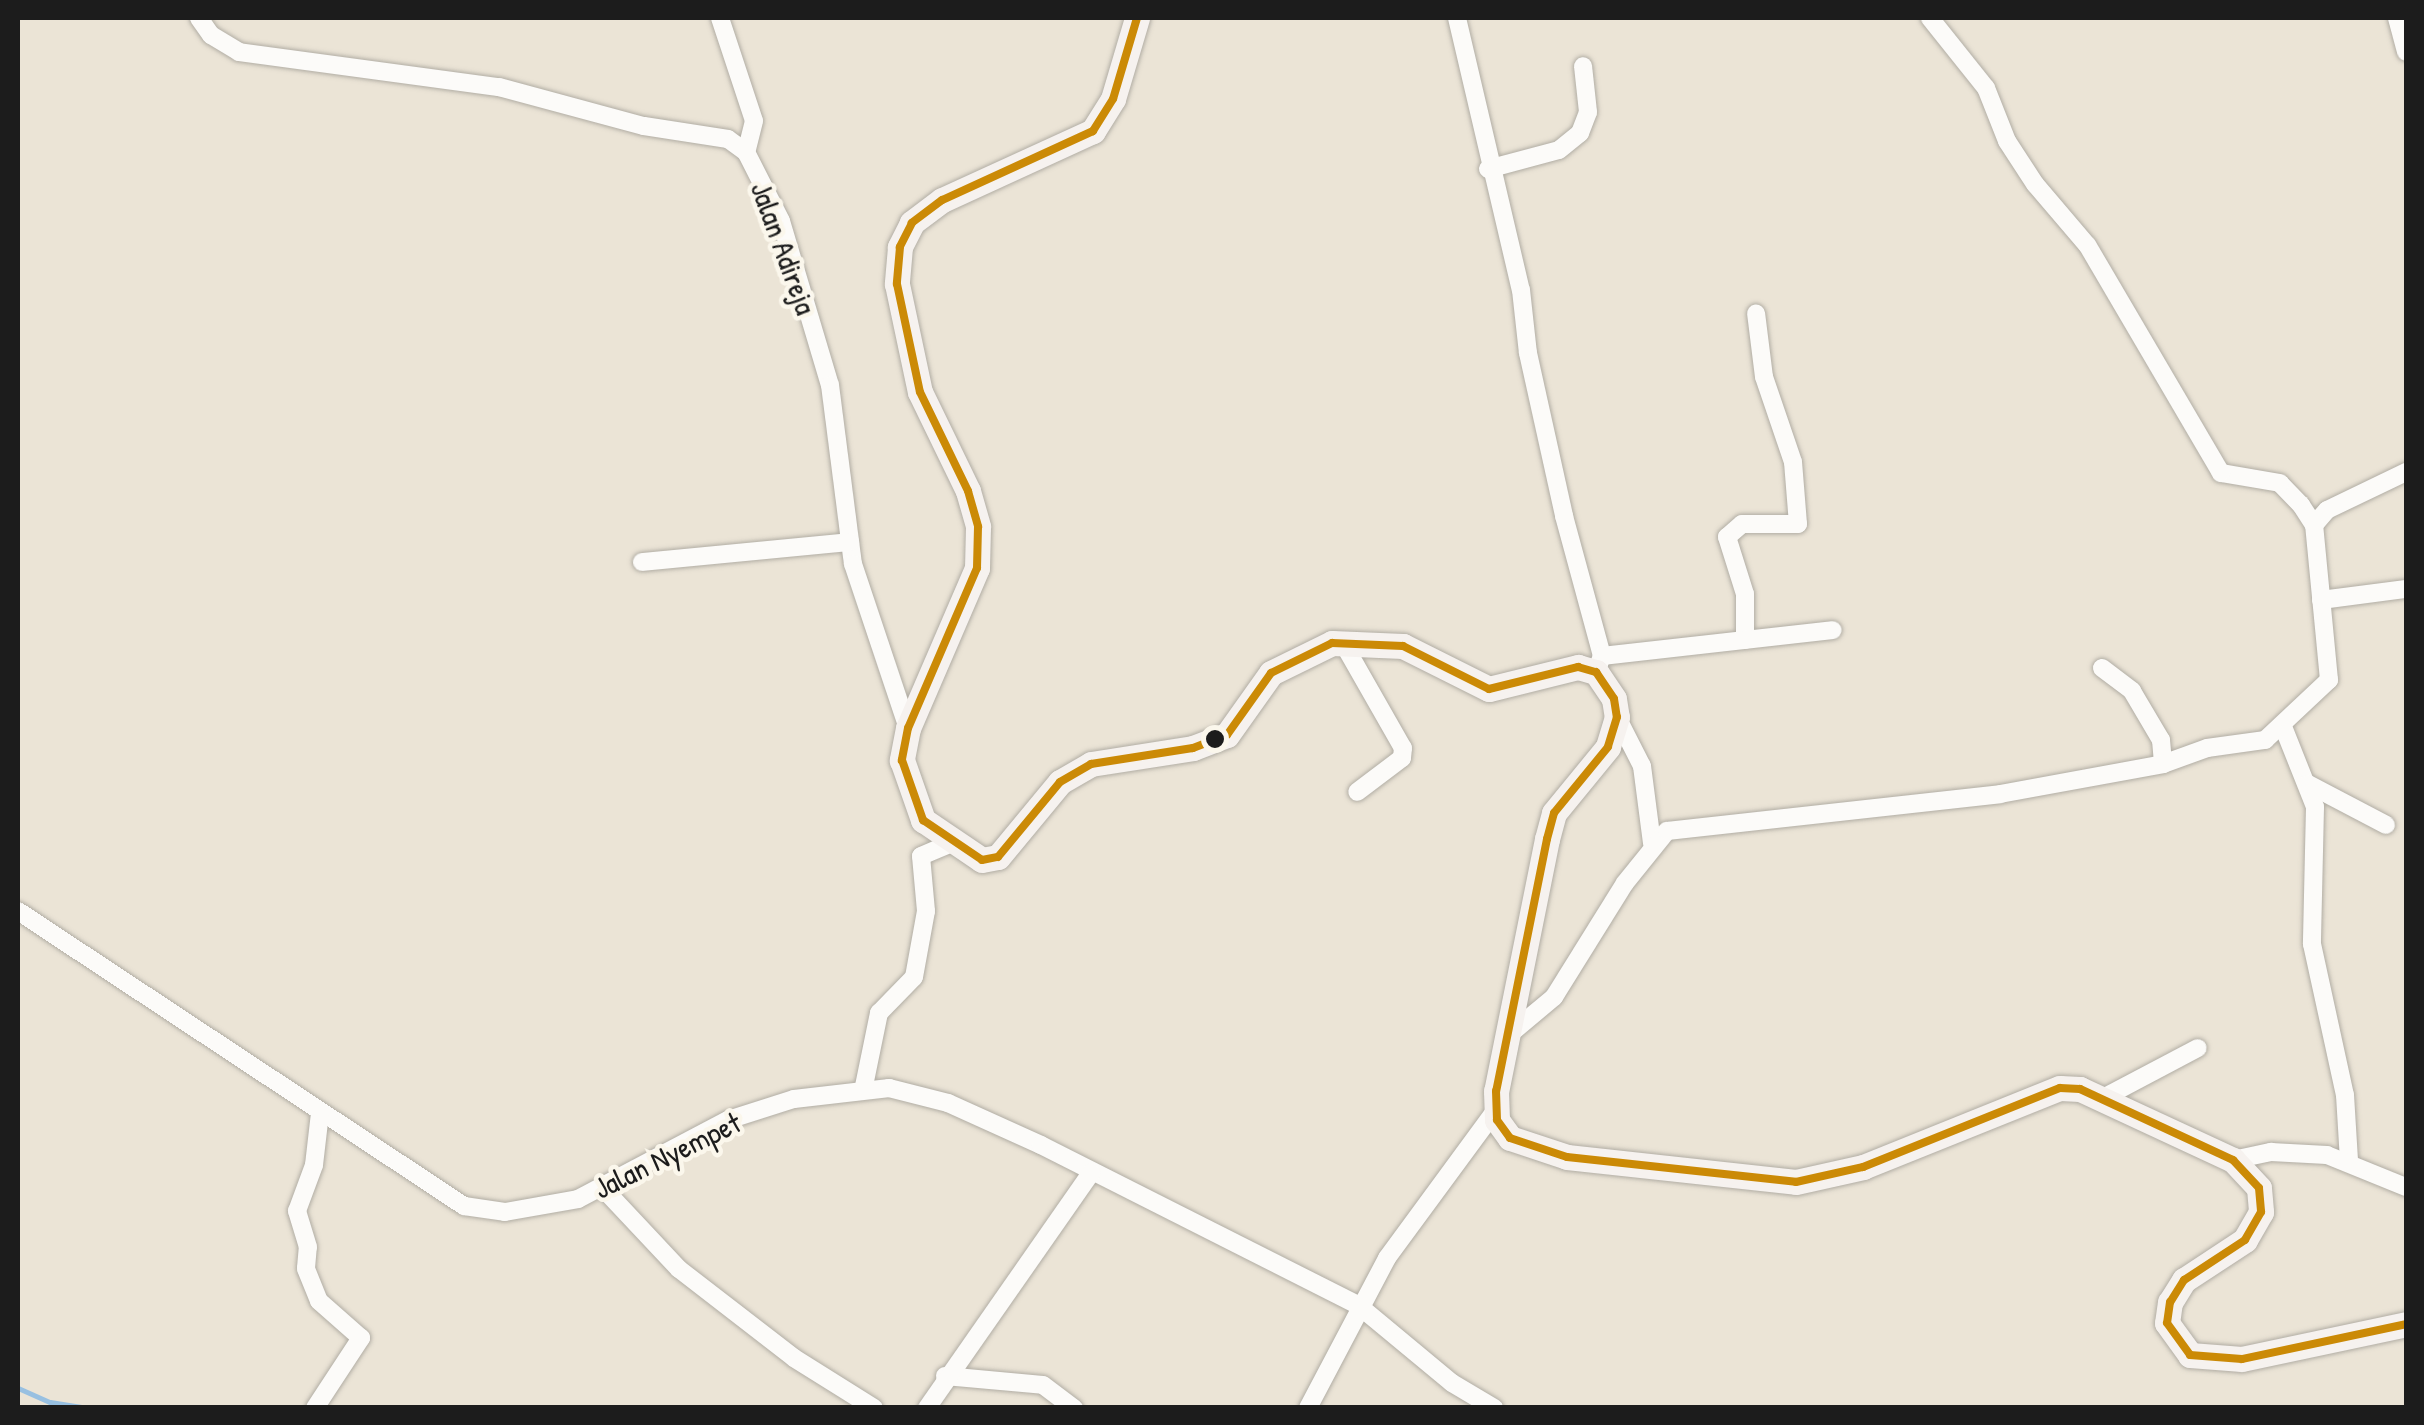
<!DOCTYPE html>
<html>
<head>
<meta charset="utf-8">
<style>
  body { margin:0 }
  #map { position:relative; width:2424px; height:1425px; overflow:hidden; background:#ebe4d6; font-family:"Patrick Hand",sans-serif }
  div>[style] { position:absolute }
  .stream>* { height:5px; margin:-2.5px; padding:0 2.5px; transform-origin:2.5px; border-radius:2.5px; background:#98c0e1 }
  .roads { filter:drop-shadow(0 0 2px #b1ada4) drop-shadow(0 0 2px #b1ada4) }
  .street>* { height:18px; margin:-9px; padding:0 9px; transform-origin:9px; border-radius:9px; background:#fcfbf9 }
  .secondary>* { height:25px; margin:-12.5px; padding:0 12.5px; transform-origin:12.5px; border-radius:12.5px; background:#f6f2ef }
  .bus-1>* { height:8px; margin:-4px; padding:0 4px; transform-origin:4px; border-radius:4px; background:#cb8a06 }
  .dots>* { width:28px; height:28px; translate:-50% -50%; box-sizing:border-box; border:5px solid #fbf7ec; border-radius:50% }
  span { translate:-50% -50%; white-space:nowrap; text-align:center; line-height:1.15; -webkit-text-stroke:9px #fbf7ec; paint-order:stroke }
  .street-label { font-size:30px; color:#1c1c1c }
  .frame { position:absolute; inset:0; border:20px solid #1c1c1c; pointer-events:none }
</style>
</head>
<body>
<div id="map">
  <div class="stream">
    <div style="left:18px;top:1388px;width:35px;rotate:24deg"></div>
    <div style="left:50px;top:1402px;width:38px;rotate:9deg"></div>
  </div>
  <div class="roads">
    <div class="street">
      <div style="left:199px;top:18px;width:21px;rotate:55deg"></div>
      <div style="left:211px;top:35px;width:33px;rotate:31deg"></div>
      <div style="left:239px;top:52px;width:262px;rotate:7.7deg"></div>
      <div style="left:499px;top:87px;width:150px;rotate:15.1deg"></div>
      <div style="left:644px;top:126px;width:85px;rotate:8.8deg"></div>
      <div style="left:728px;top:139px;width:22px;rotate:36deg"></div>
      <div style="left:746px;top:152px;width:77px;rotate:63.1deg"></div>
      <div style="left:781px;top:221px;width:171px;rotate:73.4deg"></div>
      <div style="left:830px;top:385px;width:180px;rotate:82.7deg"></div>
      <div style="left:853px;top:564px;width:173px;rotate:71.5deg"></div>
      <div style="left:720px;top:18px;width:108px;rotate:71.7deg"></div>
      <div style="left:754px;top:121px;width:32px;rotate:104deg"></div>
      <div style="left:1457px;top:18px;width:279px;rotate:76.8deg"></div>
      <div style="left:1521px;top:290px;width:63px;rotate:83.7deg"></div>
      <div style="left:1528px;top:353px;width:167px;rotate:77.5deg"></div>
      <div style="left:1564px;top:516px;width:145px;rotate:74.8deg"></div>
      <div style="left:1602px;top:656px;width:17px;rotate:111deg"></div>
      <div style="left:2397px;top:18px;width:35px;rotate:75deg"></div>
      <div style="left:1488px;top:169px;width:73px;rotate:-15deg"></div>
      <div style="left:1559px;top:150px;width:27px;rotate:-39deg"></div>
      <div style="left:1580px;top:133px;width:22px;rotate:-69deg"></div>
      <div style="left:1588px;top:112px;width:46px;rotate:-96.2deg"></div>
      <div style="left:2314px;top:525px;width:20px;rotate:-49deg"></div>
      <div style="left:2327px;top:510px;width:88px;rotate:-25.7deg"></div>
      <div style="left:642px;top:562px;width:209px;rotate:-5.5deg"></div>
      <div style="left:2321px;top:600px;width:86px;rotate:-7.4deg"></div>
      <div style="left:1745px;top:640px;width:46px;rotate:-90deg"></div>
      <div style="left:1745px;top:594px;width:60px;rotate:-107.5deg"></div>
      <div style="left:1727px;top:537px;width:20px;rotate:-41deg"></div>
      <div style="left:1742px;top:524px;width:56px"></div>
      <div style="left:1798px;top:524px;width:62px;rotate:-94.6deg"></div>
      <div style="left:1793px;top:462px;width:90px;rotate:-108.8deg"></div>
      <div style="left:1764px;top:377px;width:64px;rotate:-97.1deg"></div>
      <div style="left:1343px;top:643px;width:121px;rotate:60.3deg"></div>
      <div style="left:1403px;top:748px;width:10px;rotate:96deg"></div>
      <div style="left:1402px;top:758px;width:56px;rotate:142.9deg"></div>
      <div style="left:1602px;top:656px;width:232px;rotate:-6.4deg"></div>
      <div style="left:2102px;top:668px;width:38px;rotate:37deg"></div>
      <div style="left:2132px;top:691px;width:57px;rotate:59.4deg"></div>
      <div style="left:2161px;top:740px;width:24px;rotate:85deg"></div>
      <div style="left:1617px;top:717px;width:55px;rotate:63deg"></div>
      <div style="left:1642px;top:766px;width:78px;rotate:82.6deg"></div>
      <div style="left:2284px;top:729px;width:84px;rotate:68.3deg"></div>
      <div style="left:2315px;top:807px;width:137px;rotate:91.3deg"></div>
      <div style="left:2312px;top:944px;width:155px;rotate:77.7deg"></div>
      <div style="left:2345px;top:1095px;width:66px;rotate:86.5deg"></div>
      <div style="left:2308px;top:784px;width:88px;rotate:27.7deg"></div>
      <div style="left:18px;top:911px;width:535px;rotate:33.48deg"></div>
      <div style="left:464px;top:1206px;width:41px;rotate:8.3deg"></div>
      <div style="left:505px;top:1212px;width:74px;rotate:-10.1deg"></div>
      <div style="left:578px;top:1199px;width:170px;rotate:-27.8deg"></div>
      <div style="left:728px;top:1120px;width:69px;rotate:-17.7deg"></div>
      <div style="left:794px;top:1099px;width:96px;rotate:-6.6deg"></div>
      <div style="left:889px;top:1088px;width:61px;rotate:14.3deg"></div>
      <div style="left:948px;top:1103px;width:102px;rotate:24.3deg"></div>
      <div style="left:1041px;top:1145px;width:355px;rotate:26.8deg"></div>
      <div style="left:1358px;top:1305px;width:122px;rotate:39.7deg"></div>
      <div style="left:1452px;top:1383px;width:49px;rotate:30.8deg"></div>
      <div style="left:1511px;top:1033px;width:56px;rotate:-39.9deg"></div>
      <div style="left:1554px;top:997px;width:134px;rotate:-58.1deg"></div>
      <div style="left:1625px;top:883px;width:67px;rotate:-51.1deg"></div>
      <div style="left:1667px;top:831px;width:335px;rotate:-6.3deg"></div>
      <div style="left:2000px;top:794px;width:166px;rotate:-10.4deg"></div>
      <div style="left:2163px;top:764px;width:47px;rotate:-20deg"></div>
      <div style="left:2207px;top:748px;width:59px;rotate:-7.9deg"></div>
      <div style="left:2265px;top:740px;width:88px;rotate:-43.2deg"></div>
      <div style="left:2329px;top:680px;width:156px;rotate:-95.5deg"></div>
      <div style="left:2314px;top:525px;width:24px;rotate:-123deg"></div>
      <div style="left:2301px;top:505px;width:30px;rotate:-134deg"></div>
      <div style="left:2280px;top:483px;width:60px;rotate:-170.4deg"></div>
      <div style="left:2221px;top:473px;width:264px;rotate:-120.4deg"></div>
      <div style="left:2087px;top:245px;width:80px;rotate:-130.4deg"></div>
      <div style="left:2035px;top:184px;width:51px;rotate:-123.1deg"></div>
      <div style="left:2007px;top:141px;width:57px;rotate:-111.6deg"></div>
      <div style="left:1986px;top:88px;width:90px;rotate:-128.7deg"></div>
      <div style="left:864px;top:1086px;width:75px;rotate:-78.4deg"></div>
      <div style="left:879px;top:1013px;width:50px;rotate:-45.8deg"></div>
      <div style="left:914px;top:977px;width:67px;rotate:-79.7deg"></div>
      <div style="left:926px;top:911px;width:55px;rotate:-95.2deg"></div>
      <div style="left:921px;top:856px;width:33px;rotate:-23deg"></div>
      <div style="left:2103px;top:1098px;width:107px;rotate:-27.8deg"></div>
      <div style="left:2233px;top:1160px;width:39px;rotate:-12deg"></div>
      <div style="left:2271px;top:1152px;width:56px;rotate:3.1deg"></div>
      <div style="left:2327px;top:1155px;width:85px;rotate:22.1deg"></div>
      <div style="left:601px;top:1186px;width:114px;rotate:46.8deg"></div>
      <div style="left:679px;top:1269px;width:145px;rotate:37.7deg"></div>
      <div style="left:794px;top:1358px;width:94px;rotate:32deg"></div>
      <div style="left:945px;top:1376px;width:98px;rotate:5.2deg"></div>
      <div style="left:1043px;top:1385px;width:39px;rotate:37deg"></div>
      <div style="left:315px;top:1408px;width:84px;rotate:-56.7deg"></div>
      <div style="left:361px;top:1338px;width:56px;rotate:-138.6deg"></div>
      <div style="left:319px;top:1301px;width:35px;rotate:-112deg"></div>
      <div style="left:306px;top:1268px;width:21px;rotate:-85deg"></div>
      <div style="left:308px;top:1247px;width:38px;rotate:-107deg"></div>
      <div style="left:297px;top:1211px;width:49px;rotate:-69.7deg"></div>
      <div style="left:314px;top:1165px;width:52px;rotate:-83.4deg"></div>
      <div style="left:927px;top:1408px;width:287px;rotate:-55.1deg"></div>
      <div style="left:1308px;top:1408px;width:170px;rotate:-62.2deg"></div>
      <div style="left:1387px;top:1258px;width:182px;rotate:-53.7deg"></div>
    </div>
    <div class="secondary">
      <div style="left:1137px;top:18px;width:84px;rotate:106.5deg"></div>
      <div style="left:1113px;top:99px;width:38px;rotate:122deg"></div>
      <div style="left:1093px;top:131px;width:166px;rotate:155.4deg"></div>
      <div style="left:942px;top:200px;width:38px;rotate:143deg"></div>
      <div style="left:912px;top:223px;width:27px;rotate:117deg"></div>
      <div style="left:900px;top:247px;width:37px;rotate:95deg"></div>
      <div style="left:897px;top:284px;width:110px;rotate:78deg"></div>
      <div style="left:920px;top:392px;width:110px;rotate:64.1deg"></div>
      <div style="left:968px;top:491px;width:37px;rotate:74deg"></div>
      <div style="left:978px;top:527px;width:41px;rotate:91.4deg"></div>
      <div style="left:977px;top:568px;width:174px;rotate:113.3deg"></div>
      <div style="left:908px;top:728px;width:33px;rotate:101deg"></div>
      <div style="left:902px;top:760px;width:64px;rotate:70.7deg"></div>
      <div style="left:923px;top:820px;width:71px;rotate:34.1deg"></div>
      <div style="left:982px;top:860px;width:16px;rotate:-11deg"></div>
      <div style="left:998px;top:857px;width:97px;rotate:-50.4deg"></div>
      <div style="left:1060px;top:782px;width:36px;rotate:-30deg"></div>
      <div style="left:1091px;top:764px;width:103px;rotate:-8.9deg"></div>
      <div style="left:1193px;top:748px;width:36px;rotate:-21deg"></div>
      <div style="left:1227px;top:735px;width:76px;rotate:-54.6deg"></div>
      <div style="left:1271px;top:673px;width:68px;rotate:-26.2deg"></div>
      <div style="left:1332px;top:643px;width:71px;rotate:2.4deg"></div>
      <div style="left:1403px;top:646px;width:96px;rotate:26.6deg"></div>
      <div style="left:1489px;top:689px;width:92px;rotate:-13.9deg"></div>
      <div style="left:1578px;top:667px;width:19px;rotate:16deg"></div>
      <div style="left:1596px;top:672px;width:32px;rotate:56deg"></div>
      <div style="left:1614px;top:699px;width:18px;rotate:81deg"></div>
      <div style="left:1617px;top:717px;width:31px;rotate:107deg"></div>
      <div style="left:1608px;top:747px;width:85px;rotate:129.3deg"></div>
      <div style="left:1554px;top:813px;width:27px;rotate:105deg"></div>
      <div style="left:1547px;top:839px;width:257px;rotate:101.4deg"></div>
      <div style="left:1496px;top:1091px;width:29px;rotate:88deg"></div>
      <div style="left:1497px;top:1120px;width:22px;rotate:54deg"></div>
      <div style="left:1510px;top:1138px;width:60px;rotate:18.4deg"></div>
      <div style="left:1567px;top:1157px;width:230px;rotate:6.2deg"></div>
      <div style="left:1796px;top:1182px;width:69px;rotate:-12.6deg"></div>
      <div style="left:1863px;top:1167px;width:212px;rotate:-21.9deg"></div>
      <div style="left:2060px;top:1088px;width:20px;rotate:3deg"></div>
      <div style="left:2080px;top:1089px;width:169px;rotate:24.9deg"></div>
      <div style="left:2233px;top:1160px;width:38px;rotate:47deg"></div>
      <div style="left:2259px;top:1188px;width:24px;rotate:85deg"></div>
      <div style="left:2261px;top:1212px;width:32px;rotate:120deg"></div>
      <div style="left:2245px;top:1240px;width:73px;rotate:146.7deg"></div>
      <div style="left:2184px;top:1280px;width:26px;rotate:122deg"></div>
      <div style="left:2170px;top:1302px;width:21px;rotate:98deg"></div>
      <div style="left:2167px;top:1323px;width:39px;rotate:54deg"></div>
      <div style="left:2190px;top:1355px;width:52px;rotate:4.4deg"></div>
      <div style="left:2242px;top:1359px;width:168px;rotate:-12deg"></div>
    </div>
  </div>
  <div class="bus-1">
    <div style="left:1137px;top:18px;width:84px;rotate:106.5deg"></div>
    <div style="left:1113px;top:99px;width:38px;rotate:122deg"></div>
    <div style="left:1093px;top:131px;width:166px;rotate:155.4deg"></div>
    <div style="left:942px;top:200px;width:38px;rotate:143deg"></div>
    <div style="left:912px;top:223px;width:27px;rotate:117deg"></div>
    <div style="left:900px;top:247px;width:37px;rotate:95deg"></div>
    <div style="left:897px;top:284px;width:110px;rotate:78deg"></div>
    <div style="left:920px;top:392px;width:110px;rotate:64.1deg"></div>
    <div style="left:968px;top:491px;width:37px;rotate:74deg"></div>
    <div style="left:978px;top:527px;width:41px;rotate:91.4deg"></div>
    <div style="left:977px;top:568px;width:174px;rotate:113.3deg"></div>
    <div style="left:908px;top:728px;width:33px;rotate:101deg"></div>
    <div style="left:902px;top:760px;width:64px;rotate:70.7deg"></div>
    <div style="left:923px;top:820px;width:71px;rotate:34.1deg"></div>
    <div style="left:982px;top:860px;width:16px;rotate:-11deg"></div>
    <div style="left:998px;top:857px;width:97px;rotate:-50.4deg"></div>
    <div style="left:1060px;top:782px;width:36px;rotate:-30deg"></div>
    <div style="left:1091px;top:764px;width:103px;rotate:-8.9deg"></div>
    <div style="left:1193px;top:748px;width:36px;rotate:-21deg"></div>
    <div style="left:1227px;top:735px;width:76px;rotate:-54.6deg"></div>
    <div style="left:1271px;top:673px;width:68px;rotate:-26.2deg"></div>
    <div style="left:1332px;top:643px;width:71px;rotate:2.4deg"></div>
    <div style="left:1403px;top:646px;width:96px;rotate:26.6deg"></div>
    <div style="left:1489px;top:689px;width:92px;rotate:-13.9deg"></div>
    <div style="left:1578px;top:667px;width:19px;rotate:16deg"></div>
    <div style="left:1596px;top:672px;width:32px;rotate:56deg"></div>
    <div style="left:1614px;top:699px;width:18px;rotate:81deg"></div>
    <div style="left:1617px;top:717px;width:31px;rotate:107deg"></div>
    <div style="left:1608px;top:747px;width:85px;rotate:129.3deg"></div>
    <div style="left:1554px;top:813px;width:27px;rotate:105deg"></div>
    <div style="left:1547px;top:839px;width:257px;rotate:101.4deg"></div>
    <div style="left:1496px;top:1091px;width:29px;rotate:88deg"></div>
    <div style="left:1497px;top:1120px;width:22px;rotate:54deg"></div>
    <div style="left:1510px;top:1138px;width:60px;rotate:18.4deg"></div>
    <div style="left:1567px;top:1157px;width:230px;rotate:6.2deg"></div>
    <div style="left:1796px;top:1182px;width:69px;rotate:-12.6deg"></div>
    <div style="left:1863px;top:1167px;width:212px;rotate:-21.9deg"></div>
    <div style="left:2060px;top:1088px;width:20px;rotate:3deg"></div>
    <div style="left:2080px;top:1089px;width:169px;rotate:24.9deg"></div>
    <div style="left:2233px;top:1160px;width:38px;rotate:47deg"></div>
    <div style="left:2259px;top:1188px;width:24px;rotate:85deg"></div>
    <div style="left:2261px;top:1212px;width:32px;rotate:120deg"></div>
    <div style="left:2245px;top:1240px;width:73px;rotate:146.7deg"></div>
    <div style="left:2184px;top:1280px;width:26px;rotate:122deg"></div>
    <div style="left:2170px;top:1302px;width:21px;rotate:98deg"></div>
    <div style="left:2167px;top:1323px;width:39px;rotate:54deg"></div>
    <div style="left:2190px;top:1355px;width:52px;rotate:4.4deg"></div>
    <div style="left:2242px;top:1359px;width:168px;rotate:-12deg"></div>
  </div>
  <div class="dots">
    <div style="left:1215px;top:739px;background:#1c1c1c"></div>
  </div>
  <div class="street-label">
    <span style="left:784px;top:248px;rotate:70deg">Jalan Adireja</span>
    <span style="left:667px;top:1155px;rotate:-26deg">Jalan Nyempet</span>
  </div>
  <div class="frame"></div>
</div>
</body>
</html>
